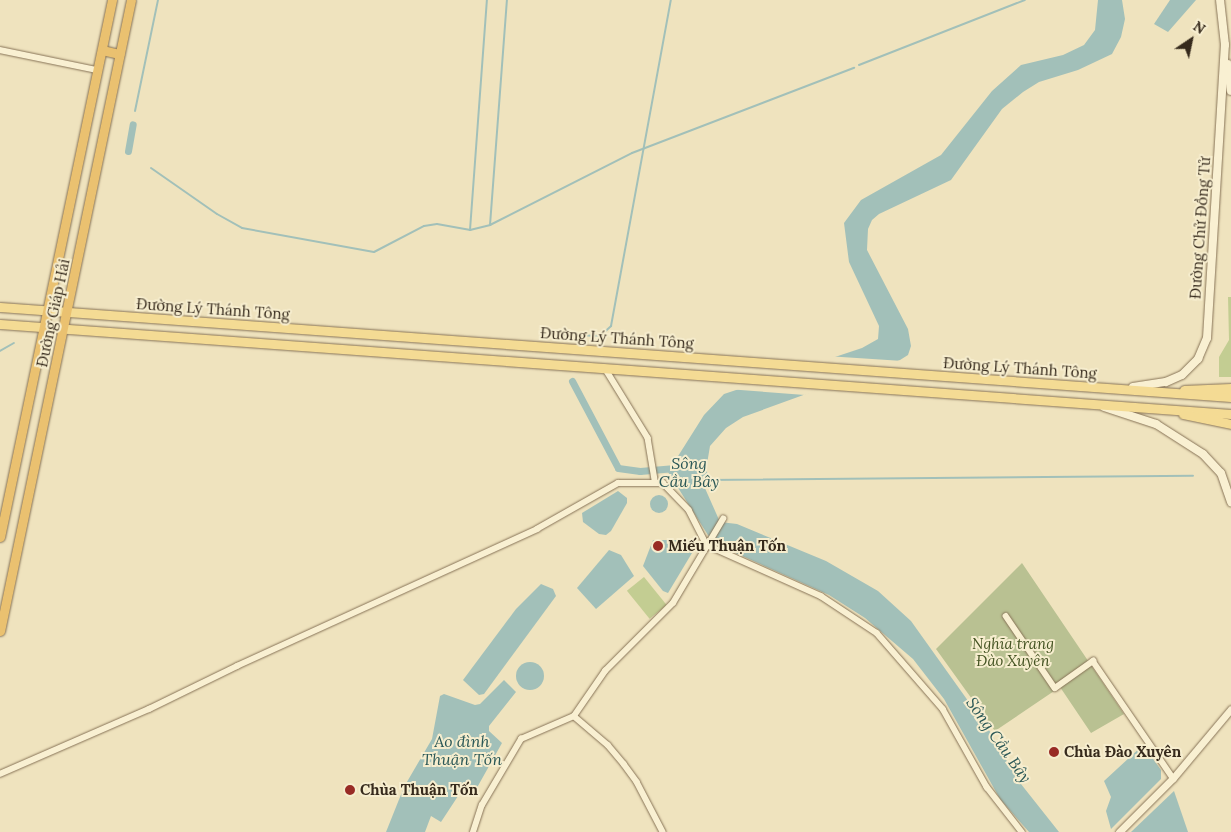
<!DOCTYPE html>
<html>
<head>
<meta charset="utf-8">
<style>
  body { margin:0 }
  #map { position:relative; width:1231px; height:832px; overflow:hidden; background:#efe3be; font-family:Lora,serif }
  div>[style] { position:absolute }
  .green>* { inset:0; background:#c3cd92; transform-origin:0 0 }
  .cemetery>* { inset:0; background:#b9c192 }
  .water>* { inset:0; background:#a2c0b9 }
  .round { border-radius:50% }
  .pier>* { inset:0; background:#efe3be }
  .stream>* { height:2px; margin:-1px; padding:0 1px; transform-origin:1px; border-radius:1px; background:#a2c0b9 }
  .canal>* { height:7px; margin:-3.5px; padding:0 3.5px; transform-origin:3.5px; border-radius:3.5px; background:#a2c0b9 }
  .roads { filter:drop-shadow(0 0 1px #877357) drop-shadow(0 0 1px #877357) }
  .minor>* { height:5.5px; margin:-2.75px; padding:0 2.75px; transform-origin:2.75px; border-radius:2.75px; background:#f9f0d2 }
  .tertiary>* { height:7px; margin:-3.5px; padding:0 3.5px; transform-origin:3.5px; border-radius:3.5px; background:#f9f0d2 }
  .secondary>* { height:8px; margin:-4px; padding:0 4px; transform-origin:4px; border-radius:4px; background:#f9f0d2 }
  .primary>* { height:9px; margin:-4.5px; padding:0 4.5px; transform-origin:4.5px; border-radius:4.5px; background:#f4db94 }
  .trunk>* { height:9px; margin:-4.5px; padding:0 4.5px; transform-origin:4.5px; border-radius:4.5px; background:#eac170 }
  .dots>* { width:14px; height:14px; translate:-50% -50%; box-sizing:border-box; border:2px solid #f6edce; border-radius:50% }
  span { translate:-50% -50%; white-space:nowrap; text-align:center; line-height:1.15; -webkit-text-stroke:4px #f6edce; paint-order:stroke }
  .street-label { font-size:15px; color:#362a1c }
  .poi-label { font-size:15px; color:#362a1c; font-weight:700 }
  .left { translate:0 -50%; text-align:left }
  .park-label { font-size:15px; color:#445322; font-style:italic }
  .water-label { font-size:16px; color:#2a5756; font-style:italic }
  .north { position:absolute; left:1166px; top:15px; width:50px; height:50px; -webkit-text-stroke:4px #f6edce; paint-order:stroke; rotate:34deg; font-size:14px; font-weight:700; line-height:20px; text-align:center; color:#362a1c }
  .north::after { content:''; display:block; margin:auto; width:18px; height:22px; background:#362a1c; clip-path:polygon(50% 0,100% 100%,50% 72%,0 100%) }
</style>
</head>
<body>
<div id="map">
  <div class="green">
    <div style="clip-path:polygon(1228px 297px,1231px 297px,1231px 377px,1219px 377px,1219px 357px,1229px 340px)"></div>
    <div style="left:644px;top:577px;width:36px;height:22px;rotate:51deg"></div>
  </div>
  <div class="cemetery">
    <div style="clip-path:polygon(1022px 563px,1124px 714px,1091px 733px,1060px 687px,995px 731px,936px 649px)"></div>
  </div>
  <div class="water">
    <div style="clip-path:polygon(1098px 0,1122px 0,1125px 19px,1121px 37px,1112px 54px,1078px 70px,1039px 82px,1023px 92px,1002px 109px,951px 180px,879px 214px,872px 220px,868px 229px,867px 250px,908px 329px,911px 346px,908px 355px,900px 360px,743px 417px,726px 428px,710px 446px,706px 470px,711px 481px,704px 486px,720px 522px,737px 524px,826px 561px,878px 591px,911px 621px,991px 733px,1017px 779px,1059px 832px,1029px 832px,1000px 799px,944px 699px,913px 659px,865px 618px,829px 595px,713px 543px,668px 472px,704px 415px,724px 394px,862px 348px,878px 339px,879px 326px,849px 262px,844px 223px,861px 200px,941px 155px,992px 91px,1021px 65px,1063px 55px,1084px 45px,1095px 30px)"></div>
    <div style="clip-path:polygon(1170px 0,1196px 0,1168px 32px,1154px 24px)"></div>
    <div style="clip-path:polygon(618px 491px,627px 498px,627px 503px,611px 531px,606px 535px,599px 534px,583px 522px,582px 513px)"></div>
    <div class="round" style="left:650px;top:495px;width:18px;height:18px"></div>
    <div style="clip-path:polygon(653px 540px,688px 540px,695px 548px,668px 593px,663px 591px,643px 566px)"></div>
    <div style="clip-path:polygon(609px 550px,621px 555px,634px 576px,596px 609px,577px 588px)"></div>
    <div style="clip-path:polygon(541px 584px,553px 589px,556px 596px,484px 694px,479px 695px,463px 680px,516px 609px)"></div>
    <div class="round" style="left:516px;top:662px;width:28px;height:28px"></div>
    <div style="clip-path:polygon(504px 680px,516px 692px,489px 726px,489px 731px,502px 743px,474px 793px,462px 790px,441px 822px,431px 816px,425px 832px,386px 832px,404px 787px,432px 739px,440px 696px,444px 694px,475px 705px,480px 704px)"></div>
    <div style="clip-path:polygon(1143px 745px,1161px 770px,1161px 779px,1111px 829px,1106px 811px,1111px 797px,1104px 781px)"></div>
    <div style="clip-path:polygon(1174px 791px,1188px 832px,1131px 832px)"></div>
  </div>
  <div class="pier">
    <div style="clip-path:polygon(826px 356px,903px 361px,805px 395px,727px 389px)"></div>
  </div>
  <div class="stream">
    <div style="left:859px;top:65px;width:178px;rotate:-21.4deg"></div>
    <div style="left:135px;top:111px;width:113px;rotate:-78.3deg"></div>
    <div style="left:151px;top:168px;width:80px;rotate:34.9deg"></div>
    <div style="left:217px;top:214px;width:29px;rotate:29deg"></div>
    <div style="left:242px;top:228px;width:134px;rotate:10.3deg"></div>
    <div style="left:374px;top:252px;width:56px;rotate:-27.5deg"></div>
    <div style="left:424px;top:226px;width:13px;rotate:-9deg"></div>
    <div style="left:437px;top:224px;width:34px;rotate:10deg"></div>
    <div style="left:470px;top:230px;width:21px;rotate:-14deg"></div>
    <div style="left:490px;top:225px;width:159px;rotate:-26.9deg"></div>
    <div style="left:632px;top:153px;width:238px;rotate:-21deg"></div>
    <div style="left:490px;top:225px;width:226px;rotate:-85.7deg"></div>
    <div style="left:470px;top:230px;width:231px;rotate:-85.8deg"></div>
    <div style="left:547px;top:334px;width:53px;rotate:2.2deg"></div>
    <div style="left:600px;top:336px;width:15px;rotate:-42deg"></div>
    <div style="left:611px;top:326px;width:331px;rotate:-79.6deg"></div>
    <div style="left:0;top:351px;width:16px;rotate:-30deg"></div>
    <div style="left:708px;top:480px;width:485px;rotate:-0.5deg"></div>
  </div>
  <div class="canal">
    <div style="left:128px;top:151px;width:27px;rotate:-80deg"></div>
    <div style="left:572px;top:381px;width:98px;rotate:62.1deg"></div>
    <div style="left:618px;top:468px;width:22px;rotate:8deg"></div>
    <div style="left:640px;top:471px;width:38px;rotate:-5deg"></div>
  </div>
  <div class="roads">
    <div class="minor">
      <div style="left:0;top:50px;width:99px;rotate:11.7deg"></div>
      <div style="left:605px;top:368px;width:82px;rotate:58.4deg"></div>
      <div style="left:648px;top:438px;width:43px;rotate:80.5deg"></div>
      <div style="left:707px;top:545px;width:125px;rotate:24.1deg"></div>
      <div style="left:821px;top:596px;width:67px;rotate:33.5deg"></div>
      <div style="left:877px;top:633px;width:101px;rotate:49deg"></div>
      <div style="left:943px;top:709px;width:90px;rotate:60.6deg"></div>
      <div style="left:987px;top:787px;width:57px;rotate:52.1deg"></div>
      <div style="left:1006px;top:616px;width:87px;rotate:55.8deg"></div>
      <div style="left:1055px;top:688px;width:47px;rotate:-35.4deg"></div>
      <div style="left:1093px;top:661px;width:142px;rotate:55.6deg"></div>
      <div style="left:574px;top:716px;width:45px;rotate:40.5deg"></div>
      <div style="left:608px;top:745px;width:25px;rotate:50deg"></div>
      <div style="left:624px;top:764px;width:22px;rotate:54deg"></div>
      <div style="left:637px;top:782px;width:56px;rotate:62.5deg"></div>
      <div style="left:0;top:774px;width:163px;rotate:-23.6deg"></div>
      <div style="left:149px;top:709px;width:98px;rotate:-26deg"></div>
      <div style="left:237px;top:666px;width:330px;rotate:-24.5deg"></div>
      <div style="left:537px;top:529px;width:93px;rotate:-29.6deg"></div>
      <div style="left:618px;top:483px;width:45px"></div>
      <div style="left:663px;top:483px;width:37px;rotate:46deg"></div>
      <div style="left:689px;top:510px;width:39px;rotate:63deg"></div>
      <div style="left:473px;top:832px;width:28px;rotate:-72deg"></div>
      <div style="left:482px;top:805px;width:77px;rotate:-59.4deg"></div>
      <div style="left:521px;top:739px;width:58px;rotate:-23.5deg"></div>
      <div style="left:574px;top:716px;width:55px;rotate:-55.4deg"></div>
      <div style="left:605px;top:671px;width:96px;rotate:-45deg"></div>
      <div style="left:673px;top:603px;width:98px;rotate:-59.2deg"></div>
    </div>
    <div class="tertiary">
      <div style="left:1119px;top:832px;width:76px;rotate:-45deg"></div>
      <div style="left:1173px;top:778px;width:90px;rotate:-50deg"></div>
    </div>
    <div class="secondary">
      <div style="left:1228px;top:64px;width:27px;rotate:84deg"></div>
      <div style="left:1133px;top:387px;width:33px;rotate:-9deg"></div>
      <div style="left:1166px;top:382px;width:17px;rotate:-24deg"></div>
      <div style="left:1182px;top:375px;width:23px;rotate:-45deg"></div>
      <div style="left:1198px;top:359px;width:23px;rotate:-67deg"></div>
      <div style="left:1207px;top:338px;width:294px;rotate:-86.5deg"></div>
      <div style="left:1225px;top:45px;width:45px;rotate:-96.3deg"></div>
      <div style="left:1104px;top:407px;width:55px;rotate:18.1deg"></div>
      <div style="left:1156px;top:424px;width:56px;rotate:32.6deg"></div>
      <div style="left:1203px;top:454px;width:26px;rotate:47deg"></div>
      <div style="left:1221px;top:473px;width:31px;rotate:71deg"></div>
    </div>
    <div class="primary">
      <div style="left:0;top:307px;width:1234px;rotate:4.18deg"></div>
      <div style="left:0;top:324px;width:1234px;rotate:4.18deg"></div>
      <div style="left:1184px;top:390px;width:47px;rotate:-2.4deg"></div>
      <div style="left:1183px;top:414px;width:49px;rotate:11.8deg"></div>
    </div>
    <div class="trunk">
      <div style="left:102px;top:50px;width:18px;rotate:13deg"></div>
      <div style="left:0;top:537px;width:549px;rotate:-78.22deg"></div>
      <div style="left:0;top:631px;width:644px;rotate:-78.27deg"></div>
    </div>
  </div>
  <div class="dots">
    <div style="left:658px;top:546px;background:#982b25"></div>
    <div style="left:1054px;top:752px;background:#982b25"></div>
    <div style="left:350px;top:790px;background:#982b25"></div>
  </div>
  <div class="street-label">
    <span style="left:1200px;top:228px;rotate:-86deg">Đường Chử Đồng Tử</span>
    <span style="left:213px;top:309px;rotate:4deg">Đường Lý Thánh Tông</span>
    <span style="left:53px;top:313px;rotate:-78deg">Đường Giáp Hải</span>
    <span style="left:617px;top:338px;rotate:4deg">Đường Lý Thánh Tông</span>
    <span style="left:1020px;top:368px;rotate:4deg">Đường Lý Thánh Tông</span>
  </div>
  <div class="poi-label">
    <span class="left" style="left:668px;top:546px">Miếu Thuận Tốn</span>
    <span class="left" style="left:1064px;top:752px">Chùa Đào Xuyên</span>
    <span class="left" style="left:360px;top:790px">Chùa Thuận Tốn</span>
  </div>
  <div class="park-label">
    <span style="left:1013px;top:652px">Nghĩa trang<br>Đào Xuyên</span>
  </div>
  <div class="water-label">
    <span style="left:689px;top:472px">Sông<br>Cầu Bây</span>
    <span style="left:999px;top:740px;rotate:55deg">Sông Cầu Bây</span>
    <span style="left:462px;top:750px">Ao đình<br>Thuận Tốn</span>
  </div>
  <div class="north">N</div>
</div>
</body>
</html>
